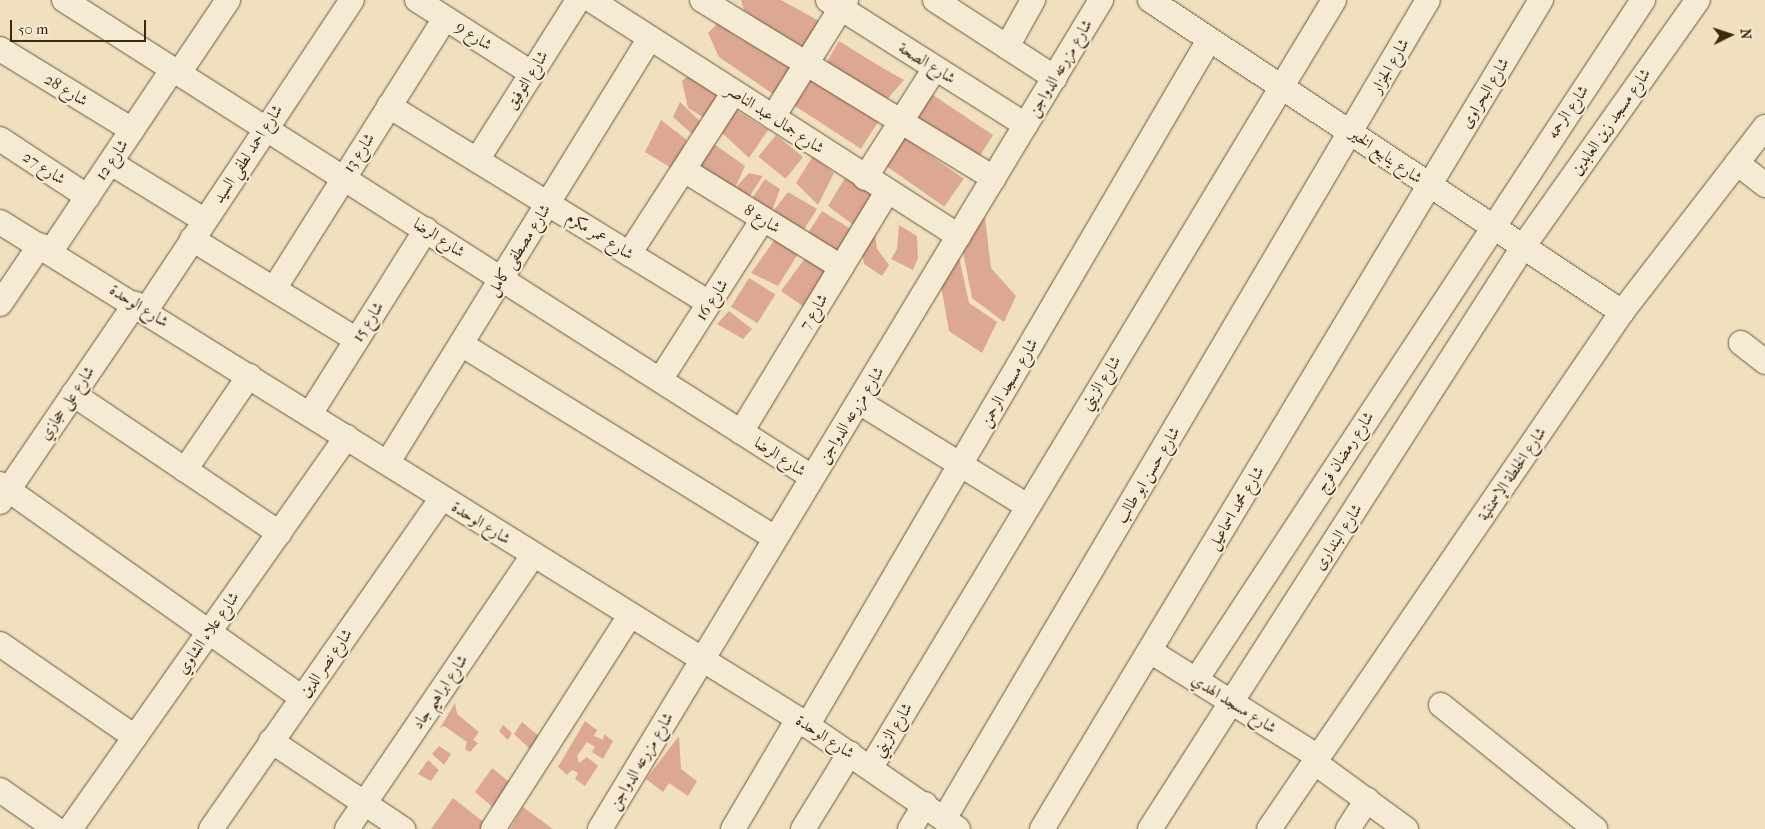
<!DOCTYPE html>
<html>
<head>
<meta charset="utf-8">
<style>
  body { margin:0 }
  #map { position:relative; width:1765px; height:829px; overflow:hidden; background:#f0e0bf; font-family:"IM FELL French Canon",Amiri,serif }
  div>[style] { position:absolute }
  .building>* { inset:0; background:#dda893; transform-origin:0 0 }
  .roads { filter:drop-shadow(0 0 1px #6a563b) drop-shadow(0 0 1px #6a563b) }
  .minor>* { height:24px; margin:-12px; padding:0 12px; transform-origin:12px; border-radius:12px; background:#f5ebd5 }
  span { translate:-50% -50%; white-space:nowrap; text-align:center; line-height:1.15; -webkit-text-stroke:4.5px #f5ebd5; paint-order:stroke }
  .street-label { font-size:16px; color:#3e280f }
  .north { position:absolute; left:1705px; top:10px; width:50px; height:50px; -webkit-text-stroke:4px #f5ebd5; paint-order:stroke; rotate:86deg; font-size:14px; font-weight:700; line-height:20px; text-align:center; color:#3e280f }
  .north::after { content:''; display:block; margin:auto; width:18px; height:22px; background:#3e280f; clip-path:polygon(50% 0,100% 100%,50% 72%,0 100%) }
  .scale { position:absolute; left:10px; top:20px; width:136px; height:22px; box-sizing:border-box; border:2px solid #3e280f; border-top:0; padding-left:6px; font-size:15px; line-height:18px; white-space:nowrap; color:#3e280f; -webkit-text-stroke:4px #f5ebd5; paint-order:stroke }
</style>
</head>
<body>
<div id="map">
  <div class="building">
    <div style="clip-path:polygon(741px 0,781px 0,821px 22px,803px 53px,744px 10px)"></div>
    <div style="clip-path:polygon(721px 20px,734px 35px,794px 70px,773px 94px,719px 57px,708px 33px)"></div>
    <div style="clip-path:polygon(839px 41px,876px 64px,904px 80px,884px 103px,824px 67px)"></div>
    <div style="clip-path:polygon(692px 72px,719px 90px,706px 119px,688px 108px,682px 81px)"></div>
    <div style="left:812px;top:79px;width:79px;height:32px;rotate:33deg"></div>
    <div style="clip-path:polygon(930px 93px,993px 135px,978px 159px,911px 119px)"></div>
    <div style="clip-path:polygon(680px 102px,703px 124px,693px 135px,673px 117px)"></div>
    <div style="clip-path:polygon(736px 110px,768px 130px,749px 158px,720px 131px)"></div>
    <div style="clip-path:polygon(661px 120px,687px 140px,673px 169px,645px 152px)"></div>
    <div style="left:776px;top:135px;width:35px;height:28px;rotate:39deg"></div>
    <div style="left:904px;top:137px;width:73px;height:34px;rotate:35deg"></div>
    <div style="clip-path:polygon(714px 144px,745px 166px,735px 188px,698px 167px)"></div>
    <div style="clip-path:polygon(813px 156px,834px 173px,818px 205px,796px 183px)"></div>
    <div style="clip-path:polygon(749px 173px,763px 176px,749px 197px,735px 188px)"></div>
    <div style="clip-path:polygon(845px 178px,871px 194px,871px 203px,856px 227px,828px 206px)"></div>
    <div style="clip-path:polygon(765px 179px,780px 189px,771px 214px,749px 203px)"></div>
    <div style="clip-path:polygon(788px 192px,817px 209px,803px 231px,771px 214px)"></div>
    <div style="clip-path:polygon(822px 211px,854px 231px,839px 257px,808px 233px)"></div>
    <div style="clip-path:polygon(985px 217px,991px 268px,1016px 296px,1004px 322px,972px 298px,962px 247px)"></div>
    <div style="clip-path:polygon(899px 225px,917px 236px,918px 258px,913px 270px,891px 259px,897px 249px)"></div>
    <div style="clip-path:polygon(874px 226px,877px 249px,889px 265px,882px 276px,864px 264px,861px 243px)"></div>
    <div style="clip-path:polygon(776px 238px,798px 254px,778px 286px,751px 273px)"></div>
    <div style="clip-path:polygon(806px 257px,831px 271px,807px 309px,781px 291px)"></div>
    <div style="clip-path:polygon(959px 257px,969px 303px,997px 322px,982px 353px,949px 331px,941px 286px)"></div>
    <div style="left:749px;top:278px;width:31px;height:34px;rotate:32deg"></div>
    <div style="clip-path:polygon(729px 311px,752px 329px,743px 339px,717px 324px)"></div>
    <div style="clip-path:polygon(455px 703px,457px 714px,479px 732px,473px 740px,478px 743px,470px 752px,465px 749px,467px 742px,444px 726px,440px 728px)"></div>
    <div style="clip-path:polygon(585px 721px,597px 730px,594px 736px,603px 740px,604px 734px,613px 741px,603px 759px,592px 752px,595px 747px,587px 742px,577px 756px,579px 763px,587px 757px,598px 766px,585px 786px,575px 779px,578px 773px,572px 770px,567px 775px,558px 767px)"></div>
    <div style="clip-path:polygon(522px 722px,540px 737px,531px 750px,514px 734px)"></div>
    <div style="clip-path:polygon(503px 725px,512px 733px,508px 740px,499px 731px)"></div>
    <div style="clip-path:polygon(679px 736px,681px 769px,697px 781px,688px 796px,669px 783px,663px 792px,646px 779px)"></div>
    <div style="clip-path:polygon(439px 746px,451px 754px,444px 765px,432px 754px)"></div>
    <div style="clip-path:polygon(428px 760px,439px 770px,431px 781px,418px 774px)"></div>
    <div style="clip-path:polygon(492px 768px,513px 785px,497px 811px,475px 792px)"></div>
    <div style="clip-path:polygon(453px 798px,486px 824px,483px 829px,431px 829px)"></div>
    <div style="clip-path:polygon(523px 807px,553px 829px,510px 829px)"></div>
  </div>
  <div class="roads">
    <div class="minor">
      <div style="left:64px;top:0;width:887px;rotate:32.53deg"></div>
      <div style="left:417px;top:0;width:135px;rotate:32.6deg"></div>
      <div style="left:591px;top:0;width:437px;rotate:32.7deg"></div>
      <div style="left:702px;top:0;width:342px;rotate:31.4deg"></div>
      <div style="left:828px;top:0;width:234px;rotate:32.3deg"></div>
      <div style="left:935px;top:0;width:143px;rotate:33deg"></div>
      <div style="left:1150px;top:0;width:566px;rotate:33.47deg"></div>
      <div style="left:1007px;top:47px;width:54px;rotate:-61deg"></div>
      <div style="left:0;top:49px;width:155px;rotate:31.5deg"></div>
      <div style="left:179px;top:73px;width:88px;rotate:-56.1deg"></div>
      <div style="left:389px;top:106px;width:376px;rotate:31.6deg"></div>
      <div style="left:773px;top:117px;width:138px;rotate:-58deg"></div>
      <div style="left:0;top:139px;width:105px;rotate:33.4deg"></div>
      <div style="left:477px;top:160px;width:189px;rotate:-57.7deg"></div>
      <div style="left:111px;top:163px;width:109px;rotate:31.5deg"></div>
      <div style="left:1737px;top:163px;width:36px;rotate:38deg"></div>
      <div style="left:684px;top:170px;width:185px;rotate:31.7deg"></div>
      <div style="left:865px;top:178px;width:130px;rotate:-57.5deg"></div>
      <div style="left:0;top:222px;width:940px;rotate:31.91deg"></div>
      <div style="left:798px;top:719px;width:194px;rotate:34.5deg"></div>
      <div style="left:192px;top:239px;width:193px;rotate:31.5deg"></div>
      <div style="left:51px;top:251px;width:219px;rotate:-56.2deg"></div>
      <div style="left:629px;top:254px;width:193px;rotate:-57.1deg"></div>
      <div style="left:274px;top:289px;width:320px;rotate:-57.7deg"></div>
      <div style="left:0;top:304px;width:71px;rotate:-55.9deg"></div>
      <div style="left:146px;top:310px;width:372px;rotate:-56.4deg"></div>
      <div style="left:1741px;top:343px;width:31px;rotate:38deg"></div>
      <div style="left:461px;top:344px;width:369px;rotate:31.7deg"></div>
      <div style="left:660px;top:380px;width:191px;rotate:-57.4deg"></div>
      <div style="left:73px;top:394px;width:249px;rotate:34deg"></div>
      <div style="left:859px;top:402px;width:196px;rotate:31.7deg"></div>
      <div style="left:310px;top:414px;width:218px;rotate:-57.8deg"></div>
      <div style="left:741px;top:432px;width:281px;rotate:-58.7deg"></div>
      <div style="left:388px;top:462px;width:498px;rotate:-58.3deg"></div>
      <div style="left:185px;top:470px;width:114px;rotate:-55.8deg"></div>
      <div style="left:0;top:484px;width:370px;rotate:35.3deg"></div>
      <div style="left:0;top:502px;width:240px;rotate:-55.7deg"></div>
      <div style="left:0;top:644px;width:164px;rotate:34.6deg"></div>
      <div style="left:1150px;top:651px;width:199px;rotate:32.2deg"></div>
      <div style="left:1196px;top:680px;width:814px;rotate:-56.68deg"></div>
      <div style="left:1441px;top:705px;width:198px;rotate:38.8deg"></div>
      <div style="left:807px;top:726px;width:795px;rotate:-59.63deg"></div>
      <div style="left:271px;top:741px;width:159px;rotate:33.7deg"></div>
      <div style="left:1314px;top:762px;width:114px;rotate:36.1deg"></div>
      <div style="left:871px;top:767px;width:896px;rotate:-58.88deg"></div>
      <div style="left:0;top:790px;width:68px;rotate:34.9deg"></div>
      <div style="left:944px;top:819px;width:951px;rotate:-59.42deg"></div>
      <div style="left:70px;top:829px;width:480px;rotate:-54.8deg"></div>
      <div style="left:211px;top:829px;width:404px;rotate:-55.1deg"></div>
      <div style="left:347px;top:829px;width:331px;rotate:-55.8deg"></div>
      <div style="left:493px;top:829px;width:253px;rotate:-57.3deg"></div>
      <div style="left:600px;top:829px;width:969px;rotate:-58.85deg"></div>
      <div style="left:733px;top:829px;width:128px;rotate:-59.4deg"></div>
      <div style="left:803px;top:829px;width:89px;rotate:-58.3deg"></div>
      <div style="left:910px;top:829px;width:29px;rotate:-59deg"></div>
      <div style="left:1042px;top:829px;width:968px;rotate:-58.96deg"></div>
      <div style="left:1150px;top:829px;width:695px;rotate:-57.34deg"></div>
      <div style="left:1525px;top:244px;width:299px;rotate:-54.7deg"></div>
      <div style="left:1269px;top:829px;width:626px;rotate:-55.68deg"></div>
      <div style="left:1622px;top:312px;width:234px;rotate:-52.3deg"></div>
      <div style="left:1348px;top:829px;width:35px;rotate:-57deg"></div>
    </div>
  </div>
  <div class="street-label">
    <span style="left:474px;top:36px;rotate:33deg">شارع 9</span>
    <span style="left:927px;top:63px;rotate:32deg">شارع الصحة</span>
    <span style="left:1390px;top:66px;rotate:-60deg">شارع الجزار</span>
    <span style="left:1060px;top:68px;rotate:-59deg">شارع مزرعه الدواجن</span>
    <span style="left:527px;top:80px;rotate:-58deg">شارع التوفيق</span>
    <span style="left:66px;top:90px;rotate:31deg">شارع 28</span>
    <span style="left:1485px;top:93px;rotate:-59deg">شارع البحراوى</span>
    <span style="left:1568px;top:112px;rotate:-56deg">شارع الرحمه</span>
    <span style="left:775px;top:119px;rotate:33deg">شارع جمال عبد الناصر</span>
    <span style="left:1611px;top:122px;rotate:-55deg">شارع مسجد زين العابدين</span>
    <span style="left:359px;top:153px;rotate:-57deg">شارع 13</span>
    <span style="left:248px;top:154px;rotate:-57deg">شارع احمد لطفي السيد</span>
    <span style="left:1386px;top:156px;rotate:35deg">شارع ينابيع الخير</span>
    <span style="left:112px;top:160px;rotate:-56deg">شارع 12</span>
    <span style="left:44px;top:168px;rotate:33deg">شارع 27</span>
    <span style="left:762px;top:219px;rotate:32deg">شارع 8</span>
    <span style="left:600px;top:236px;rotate:32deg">شارع عمر مكرم</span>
    <span style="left:439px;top:238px;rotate:33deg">شارع الرضا</span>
    <span style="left:519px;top:250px;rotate:-58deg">شارع مصطفى كامل</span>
    <span style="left:712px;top:300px;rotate:-57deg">شارع 16</span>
    <span style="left:139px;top:306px;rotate:32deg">شارع الوحدة</span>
    <span style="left:814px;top:312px;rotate:-59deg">شارع 7</span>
    <span style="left:368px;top:322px;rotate:-58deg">شارع 15</span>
    <span style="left:1009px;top:383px;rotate:-60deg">شارع مسجد الرحمن</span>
    <span style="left:1101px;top:383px;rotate:-58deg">شارع الزيني</span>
    <span style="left:67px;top:403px;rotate:-56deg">شارع على حجازي</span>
    <span style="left:851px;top:415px;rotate:-58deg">شارع مزرعه الدواجن</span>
    <span style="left:1345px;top:452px;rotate:-57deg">شارع رمضان فرج</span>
    <span style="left:780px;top:457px;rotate:33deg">شارع الرضا</span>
    <span style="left:1512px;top:474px;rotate:-56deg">شارع الخلطة الإسمنتية</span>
    <span style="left:1148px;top:475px;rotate:-59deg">شارع حسن ابو طالب</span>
    <span style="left:1236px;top:508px;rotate:-59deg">شارع محمد اسماعيل</span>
    <span style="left:481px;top:523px;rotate:32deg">شارع الوحدة</span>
    <span style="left:1338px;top:537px;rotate:-57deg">شارع البندارى</span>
    <span style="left:208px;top:633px;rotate:-55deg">شارع علاء الشاوي</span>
    <span style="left:326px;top:663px;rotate:-55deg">شارع نصر الدين</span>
    <span style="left:440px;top:692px;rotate:-56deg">شارع ابراهيم جاد</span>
    <span style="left:1234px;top:704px;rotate:32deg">شارع مسجد الهدي</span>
    <span style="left:893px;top:730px;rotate:-59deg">شارع الزيني</span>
    <span style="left:825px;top:737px;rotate:33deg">شارع الوحدة</span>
    <span style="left:641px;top:761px;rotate:-59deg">شارع مزرعه الدواجن</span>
  </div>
  <div class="north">N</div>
  <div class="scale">50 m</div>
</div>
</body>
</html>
